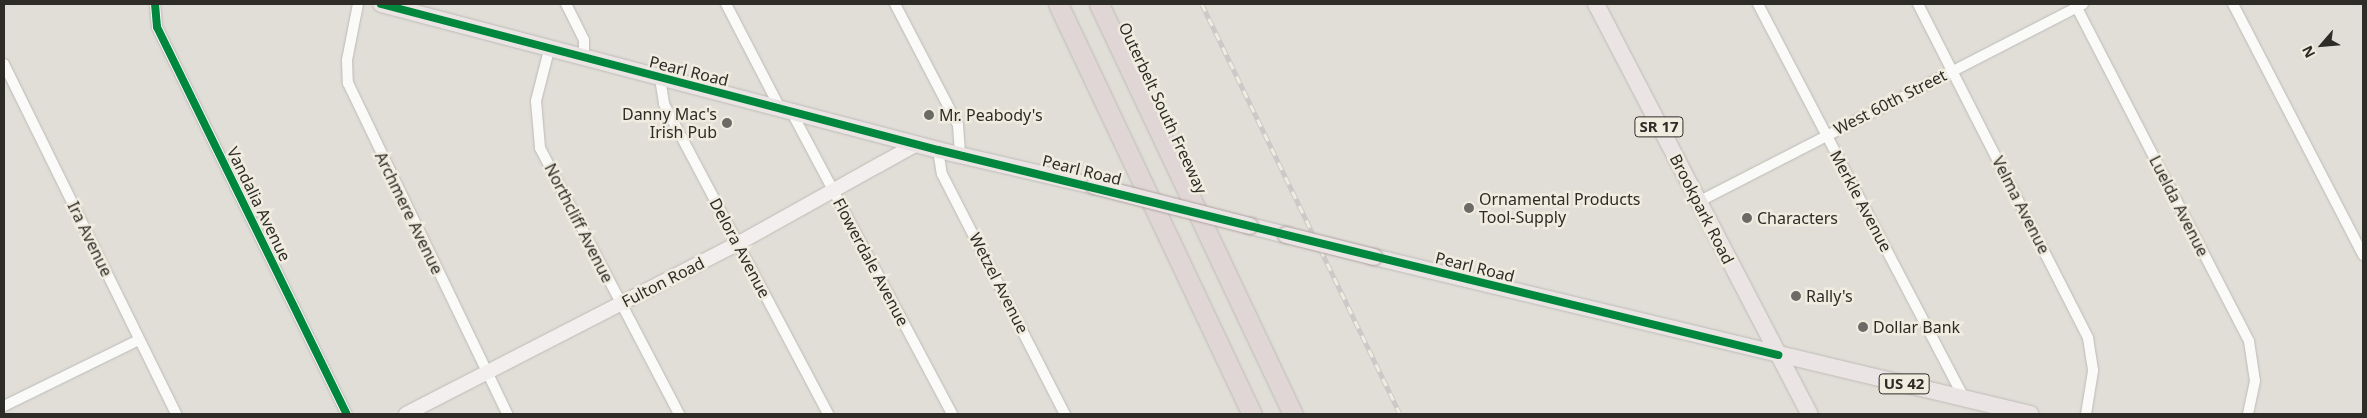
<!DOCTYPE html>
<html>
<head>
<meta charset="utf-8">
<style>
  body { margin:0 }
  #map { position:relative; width:2367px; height:418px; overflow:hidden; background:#e0ded7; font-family:"Noto Sans",sans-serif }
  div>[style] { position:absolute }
  .roads { filter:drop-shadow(0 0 1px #bdbbb6) drop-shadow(0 0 1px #bdbbb6) }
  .minor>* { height:10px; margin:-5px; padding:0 5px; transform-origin:5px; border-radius:5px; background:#fafaf9 }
  .secondary>* { height:14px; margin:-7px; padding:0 7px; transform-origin:7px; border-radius:7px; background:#f3efef }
  .primary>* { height:16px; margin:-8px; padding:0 8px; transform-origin:8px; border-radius:8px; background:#ebe4e4 }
  .motorway>* { height:19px; margin:-9.5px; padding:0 9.5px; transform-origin:9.5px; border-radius:9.5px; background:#e1d6d6 }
  .rail>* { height:4.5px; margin-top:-2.25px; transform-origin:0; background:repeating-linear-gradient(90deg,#f1ece0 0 8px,#cbcac9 0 16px); box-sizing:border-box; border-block:1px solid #cbcac9 }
  .bridges { filter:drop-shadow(0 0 1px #aea19f) drop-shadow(0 0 1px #aea19f) }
  .primary-bridge>* { height:16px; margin:-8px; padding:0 8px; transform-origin:8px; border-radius:8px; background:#ebe4e4 }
  .cycleway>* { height:8px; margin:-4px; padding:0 4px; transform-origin:4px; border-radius:4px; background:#00873e }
  .dots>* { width:14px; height:14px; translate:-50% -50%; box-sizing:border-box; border:2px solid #f1ece0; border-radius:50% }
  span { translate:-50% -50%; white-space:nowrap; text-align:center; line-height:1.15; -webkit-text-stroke:5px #f1ece0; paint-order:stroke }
  .shield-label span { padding:1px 4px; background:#f1ece0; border:1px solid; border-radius:4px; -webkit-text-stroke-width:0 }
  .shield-label { font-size:15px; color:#2e2c27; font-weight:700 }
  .street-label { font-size:16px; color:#2e2c27 }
  .poi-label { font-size:16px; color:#2e2c27 }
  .right { translate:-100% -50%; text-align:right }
  .left { translate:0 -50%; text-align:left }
  .frame { position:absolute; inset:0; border:5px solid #2e2c27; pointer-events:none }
  .north { position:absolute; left:2297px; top:20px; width:50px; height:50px; -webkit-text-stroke:4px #f1ece0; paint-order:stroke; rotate:243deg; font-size:14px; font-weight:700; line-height:20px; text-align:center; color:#2e2c27 }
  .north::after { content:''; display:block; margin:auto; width:18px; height:22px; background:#2e2c27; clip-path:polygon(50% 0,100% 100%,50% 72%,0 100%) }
</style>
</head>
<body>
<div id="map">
  <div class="roads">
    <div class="minor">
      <div style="left:155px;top:4px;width:23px;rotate:85deg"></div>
      <div style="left:157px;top:27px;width:431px;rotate:63.9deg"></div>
      <div style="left:358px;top:4px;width:57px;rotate:101.1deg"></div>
      <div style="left:347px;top:60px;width:23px;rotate:88deg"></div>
      <div style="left:348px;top:83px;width:367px;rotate:64.3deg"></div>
      <div style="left:566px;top:4px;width:40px;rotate:63.4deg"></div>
      <div style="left:584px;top:40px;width:19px;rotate:90deg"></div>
      <div style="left:726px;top:4px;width:117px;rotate:62.6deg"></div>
      <div style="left:895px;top:4px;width:136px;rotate:62.5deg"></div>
      <div style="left:958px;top:125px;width:30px;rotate:86deg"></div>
      <div style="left:1758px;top:4px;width:445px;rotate:62.4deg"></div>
      <div style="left:1918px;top:4px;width:375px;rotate:63deg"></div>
      <div style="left:2088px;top:338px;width:33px;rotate:81deg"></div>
      <div style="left:2093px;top:371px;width:44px;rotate:99.2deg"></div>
      <div style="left:2075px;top:4px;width:379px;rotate:62.7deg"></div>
      <div style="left:2249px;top:341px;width:40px;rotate:81.5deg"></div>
      <div style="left:2255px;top:381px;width:34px;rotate:102deg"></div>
      <div style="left:2233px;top:4px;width:283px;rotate:62.6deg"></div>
      <div style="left:549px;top:50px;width:53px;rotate:104.3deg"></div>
      <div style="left:536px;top:101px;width:47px;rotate:85.1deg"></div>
      <div style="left:540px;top:148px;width:300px;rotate:62.4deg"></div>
      <div style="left:4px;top:64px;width:390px;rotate:63.8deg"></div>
      <div style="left:660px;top:78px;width:26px;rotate:81deg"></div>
      <div style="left:664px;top:104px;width:351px;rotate:62.1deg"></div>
      <div style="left:791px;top:111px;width:343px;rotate:62deg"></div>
      <div style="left:938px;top:150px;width:24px;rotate:81deg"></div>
      <div style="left:942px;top:174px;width:270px;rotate:62.9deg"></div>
      <div style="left:1698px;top:202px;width:433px;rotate:-27.2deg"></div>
      <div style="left:4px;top:406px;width:150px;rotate:-26.1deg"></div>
    </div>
    <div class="secondary">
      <div style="left:406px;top:414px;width:372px;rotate:-27.2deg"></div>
      <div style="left:737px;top:244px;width:206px;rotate:-29.1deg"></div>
    </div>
    <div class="primary">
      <div style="left:381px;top:4px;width:576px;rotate:14.69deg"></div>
      <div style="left:938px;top:150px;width:160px;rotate:13deg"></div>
      <div style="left:1596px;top:4px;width:462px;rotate:62.5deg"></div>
      <div style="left:1250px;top:226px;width:37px;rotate:14deg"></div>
      <div style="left:1374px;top:257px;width:675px;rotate:13.46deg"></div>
    </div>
    <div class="motorway">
      <div style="left:1058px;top:4px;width:454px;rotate:64.7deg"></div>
      <div style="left:1099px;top:4px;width:454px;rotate:64.7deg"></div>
    </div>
  </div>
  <div class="rail">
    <div style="left:1202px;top:4px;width:455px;rotate:64.2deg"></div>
  </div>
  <div class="bridges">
    <div class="primary-bridge">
      <div style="left:1094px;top:186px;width:161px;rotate:14.4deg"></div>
      <div style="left:1286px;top:235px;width:91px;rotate:14deg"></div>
    </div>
  </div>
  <div class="cycleway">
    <div style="left:155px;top:4px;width:23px;rotate:85deg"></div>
    <div style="left:157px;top:27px;width:431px;rotate:63.9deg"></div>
    <div style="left:381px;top:4px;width:576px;rotate:14.69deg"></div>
    <div style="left:938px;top:150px;width:865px;rotate:13.71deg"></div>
  </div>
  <div class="dots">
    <div style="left:929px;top:115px;background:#6c6a65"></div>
    <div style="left:727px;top:123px;background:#6c6a65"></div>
    <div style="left:1469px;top:208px;background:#6c6a65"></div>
    <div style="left:1747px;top:218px;background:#6c6a65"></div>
    <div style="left:1796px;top:296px;background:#6c6a65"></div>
    <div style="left:1863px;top:327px;background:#6c6a65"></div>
  </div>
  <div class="shield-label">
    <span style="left:1659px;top:127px">SR 17</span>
    <span style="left:1904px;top:384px">US 42</span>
  </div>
  <div class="street-label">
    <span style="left:689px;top:71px;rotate:14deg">Pearl Road</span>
    <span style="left:1890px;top:102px;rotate:-27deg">West 60th Street</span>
    <span style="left:1163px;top:108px;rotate:65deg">Outerbelt South Freeway</span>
    <span style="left:1082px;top:170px;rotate:14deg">Pearl Road</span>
    <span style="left:1861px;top:201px;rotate:62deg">Merkle Avenue</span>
    <span style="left:259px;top:204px;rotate:64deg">Vandalia Avenue</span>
    <span style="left:2021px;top:205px;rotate:63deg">Velma Avenue</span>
    <span style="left:2179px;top:206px;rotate:63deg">Luelda Avenue</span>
    <span style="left:1702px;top:209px;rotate:63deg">Brookpark Road</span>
    <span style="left:409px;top:213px;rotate:64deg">Archmere Avenue</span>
    <span style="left:579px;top:223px;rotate:63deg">Northcliff Avenue</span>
    <span style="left:90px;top:239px;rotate:64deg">Ira Avenue</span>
    <span style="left:740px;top:248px;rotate:62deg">Delora Avenue</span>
    <span style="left:871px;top:262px;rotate:62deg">Flowerdale Avenue</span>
    <span style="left:1475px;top:267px;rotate:14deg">Pearl Road</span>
    <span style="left:663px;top:282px;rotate:-27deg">Fulton Road</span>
    <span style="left:999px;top:283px;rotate:63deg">Wetzel Avenue</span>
  </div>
  <div class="poi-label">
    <span class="right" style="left:717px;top:123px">Danny Mac's<br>Irish Pub</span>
    <span class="left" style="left:939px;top:115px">Mr. Peabody's</span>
    <span class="left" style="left:1479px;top:208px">Ornamental Products<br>Tool-Supply</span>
    <span class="left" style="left:1757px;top:218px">Characters</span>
    <span class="left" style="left:1806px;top:296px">Rally's</span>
    <span class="left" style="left:1873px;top:327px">Dollar Bank</span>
  </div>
  <div class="frame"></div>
  <div class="north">N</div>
</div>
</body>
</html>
